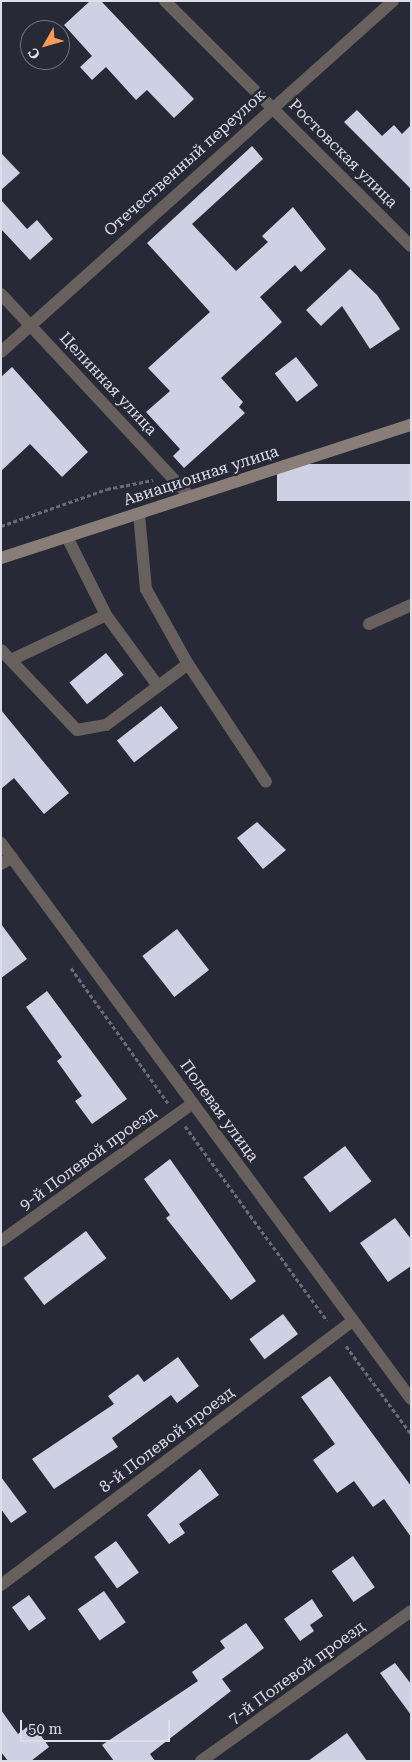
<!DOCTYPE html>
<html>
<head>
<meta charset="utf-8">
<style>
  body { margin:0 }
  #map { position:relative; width:412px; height:1762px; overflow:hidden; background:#272937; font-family:"Roboto Serif",serif }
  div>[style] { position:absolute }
  .building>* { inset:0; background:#ced1e3; transform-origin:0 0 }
  .path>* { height:3px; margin-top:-1.5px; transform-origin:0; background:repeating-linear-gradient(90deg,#6a6b77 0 4px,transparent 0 6.5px) }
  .service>* { height:12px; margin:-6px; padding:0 6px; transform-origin:6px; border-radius:6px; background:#67605c }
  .minor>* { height:12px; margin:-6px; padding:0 6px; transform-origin:6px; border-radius:6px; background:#67605c }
  .tertiary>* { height:12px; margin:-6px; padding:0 6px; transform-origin:6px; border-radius:6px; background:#67605c }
  .secondary>* { height:12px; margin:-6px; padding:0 6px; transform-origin:6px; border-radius:6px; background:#897e77 }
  span { translate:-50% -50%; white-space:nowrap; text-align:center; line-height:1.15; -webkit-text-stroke:5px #272937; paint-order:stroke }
  .street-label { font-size:16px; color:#dddee7 }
  .frame { position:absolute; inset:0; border:2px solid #dddee7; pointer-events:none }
  .north { position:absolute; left:20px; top:20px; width:50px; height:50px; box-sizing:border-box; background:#272937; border:1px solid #70717d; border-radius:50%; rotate:232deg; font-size:14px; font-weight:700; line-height:20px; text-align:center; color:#dddee7 }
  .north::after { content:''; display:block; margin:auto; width:18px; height:22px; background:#fe9c57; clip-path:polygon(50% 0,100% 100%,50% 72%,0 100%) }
  .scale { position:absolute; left:20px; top:1720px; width:150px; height:22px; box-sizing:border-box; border:2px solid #dddee7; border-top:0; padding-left:6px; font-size:15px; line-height:18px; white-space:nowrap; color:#dddee7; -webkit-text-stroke:4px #272937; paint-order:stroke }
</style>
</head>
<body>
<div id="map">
  <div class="building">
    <div style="clip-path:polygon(90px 1px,101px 1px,194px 99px,174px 118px,147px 90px,136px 100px,106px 67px,92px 80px,80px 67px,92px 56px,64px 25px)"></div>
    <div style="clip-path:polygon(357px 110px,382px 136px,394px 125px,402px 134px,411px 125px,411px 189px,344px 122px)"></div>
    <div style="clip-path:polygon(252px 146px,263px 159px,192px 224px,236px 271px,268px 242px,262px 236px,293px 207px,326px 249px,301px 272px,295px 265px,260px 297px,282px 322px,221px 378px,243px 402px,239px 407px,245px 413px,184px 468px,173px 456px,180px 449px,146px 412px,170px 391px,148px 368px,210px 312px,147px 243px)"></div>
    <div style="clip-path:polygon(1px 153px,20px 173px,1px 190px)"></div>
    <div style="clip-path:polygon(1px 200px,27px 229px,37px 220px,53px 239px,30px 260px,1px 229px)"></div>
    <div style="clip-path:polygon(350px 269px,377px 295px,400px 329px,370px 349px,342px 306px,321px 326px,306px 310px)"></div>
    <div style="left:296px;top:357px;width:36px;height:27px;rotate:52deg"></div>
    <div style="clip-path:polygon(12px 367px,88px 452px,62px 477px,30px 444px,1px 471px,1px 377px)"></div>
    <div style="left:411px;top:464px;width:37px;height:134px;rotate:90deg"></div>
    <div style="left:106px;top:653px;width:28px;height:47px;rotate:51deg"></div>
    <div style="left:161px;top:706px;width:28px;height:56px;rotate:52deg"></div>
    <div style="clip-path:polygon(1px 710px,69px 793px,44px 814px,14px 778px,1px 789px)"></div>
    <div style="clip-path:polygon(257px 822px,286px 850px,263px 869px,237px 838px)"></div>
    <div style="clip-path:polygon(1px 924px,27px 959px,1px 978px)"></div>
    <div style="left:177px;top:929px;width:52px;height:44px;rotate:52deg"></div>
    <div style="clip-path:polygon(47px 991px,127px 1099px,92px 1124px,75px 1101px,82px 1096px,57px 1061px,62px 1057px,26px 1007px)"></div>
    <div style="left:345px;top:1146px;width:44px;height:52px;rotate:53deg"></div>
    <div style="clip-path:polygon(170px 1159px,256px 1281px,231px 1300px,166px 1218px,170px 1215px,144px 1179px)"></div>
    <div style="clip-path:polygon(395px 1218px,411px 1239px,411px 1266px,388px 1282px,360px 1243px)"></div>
    <div style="left:86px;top:1231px;width:34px;height:78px;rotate:53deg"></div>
    <div style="left:283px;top:1314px;width:25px;height:42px;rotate:53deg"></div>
    <div style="clip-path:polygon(178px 1357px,199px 1386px,177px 1403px,171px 1395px,112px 1438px,118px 1447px,54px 1489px,32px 1459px,114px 1404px,108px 1396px,138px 1374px,144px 1382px)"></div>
    <div style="clip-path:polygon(330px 1376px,411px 1486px,411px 1537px,384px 1499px,373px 1507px,354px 1481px,337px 1493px,313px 1460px,335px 1444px,301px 1397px)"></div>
    <div style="clip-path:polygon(200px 1469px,219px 1495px,179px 1524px,185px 1533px,169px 1544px,147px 1515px)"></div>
    <div style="clip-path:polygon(1px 1477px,27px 1512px,11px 1523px,1px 1509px)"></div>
    <div style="left:116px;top:1541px;width:39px;height:27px;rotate:54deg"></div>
    <div style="left:353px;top:1556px;width:38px;height:26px;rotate:55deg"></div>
    <div style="left:104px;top:1591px;width:38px;height:32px;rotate:55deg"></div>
    <div style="left:29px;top:1595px;width:29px;height:21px;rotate:54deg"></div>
    <div style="clip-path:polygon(312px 1599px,323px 1616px,310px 1625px,314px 1631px,300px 1641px,284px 1619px)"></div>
    <div style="clip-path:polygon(246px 1623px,264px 1648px,222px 1679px,231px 1691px,150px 1754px,155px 1761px,114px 1761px,102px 1745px,198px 1681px,192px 1672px,225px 1648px,220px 1641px)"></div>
    <div style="clip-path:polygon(395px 1663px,411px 1684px,411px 1715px,380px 1673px)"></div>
    <div style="clip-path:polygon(1px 1710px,18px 1734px,32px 1723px,49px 1747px,31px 1761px,8px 1761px,1px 1752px)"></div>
    <div style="clip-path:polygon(347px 1733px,367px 1761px,308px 1761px)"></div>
  </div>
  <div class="path">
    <div style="left:1px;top:526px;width:112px;rotate:-19.2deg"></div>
    <div style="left:107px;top:489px;width:47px;rotate:-11.1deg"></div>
    <div style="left:71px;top:968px;width:166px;rotate:54.3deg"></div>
    <div style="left:185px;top:1126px;width:241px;rotate:53.9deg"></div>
    <div style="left:346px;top:1346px;width:109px;rotate:53.5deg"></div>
  </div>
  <div class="service">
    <div style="left:139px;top:514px;width:75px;rotate:84.7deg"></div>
    <div style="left:146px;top:589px;width:86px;rotate:60.8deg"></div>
    <div style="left:188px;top:664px;width:141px;rotate:56.5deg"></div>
    <div style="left:67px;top:537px;width:87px;rotate:63.4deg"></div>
    <div style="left:106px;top:615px;width:88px;rotate:53.8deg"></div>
    <div style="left:369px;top:624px;width:46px;rotate:-24.3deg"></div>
    <div style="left:1px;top:650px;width:110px;rotate:46.5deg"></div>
    <div style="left:77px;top:730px;width:29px;rotate:-10deg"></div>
    <div style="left:106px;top:725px;width:102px;rotate:-36.6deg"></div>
    <div style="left:11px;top:660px;width:105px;rotate:-25.3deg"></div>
  </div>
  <div class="minor">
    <div style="left:165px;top:1px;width:347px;rotate:44.9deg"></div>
    <div style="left:1px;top:294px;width:277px;rotate:47deg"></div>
    <div style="left:1px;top:352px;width:526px;rotate:-41.84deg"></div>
    <div style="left:1px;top:864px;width:13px;rotate:-32deg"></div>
    <div style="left:1px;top:1241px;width:236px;rotate:-35.7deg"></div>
    <div style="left:1px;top:1585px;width:440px;rotate:-36.9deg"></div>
    <div style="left:201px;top:1761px;width:258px;rotate:-35.5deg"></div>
  </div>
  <div class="tertiary">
    <div style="left:1px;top:843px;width:691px;rotate:53.59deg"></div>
  </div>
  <div class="secondary">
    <div style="left:1px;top:558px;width:431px;rotate:-18deg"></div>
  </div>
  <div class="street-label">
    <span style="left:343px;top:154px;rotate:45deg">Ростовская улица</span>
    <span style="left:185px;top:163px;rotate:-42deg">Отечественный переулок</span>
    <span style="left:108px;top:384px;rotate:47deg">Целинная улица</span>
    <span style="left:201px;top:476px;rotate:-18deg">Авиационная улица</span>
    <span style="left:219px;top:1111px;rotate:54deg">Полевая улица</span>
    <span style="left:88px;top:1159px;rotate:-36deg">9-й Полевой проезд</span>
    <span style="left:167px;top:1440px;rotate:-37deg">8-й Полевой проезд</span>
    <span style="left:297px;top:1673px;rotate:-36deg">7-й Полевой проезд</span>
  </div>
  <div class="frame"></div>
  <div class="north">С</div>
  <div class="scale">50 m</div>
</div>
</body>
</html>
